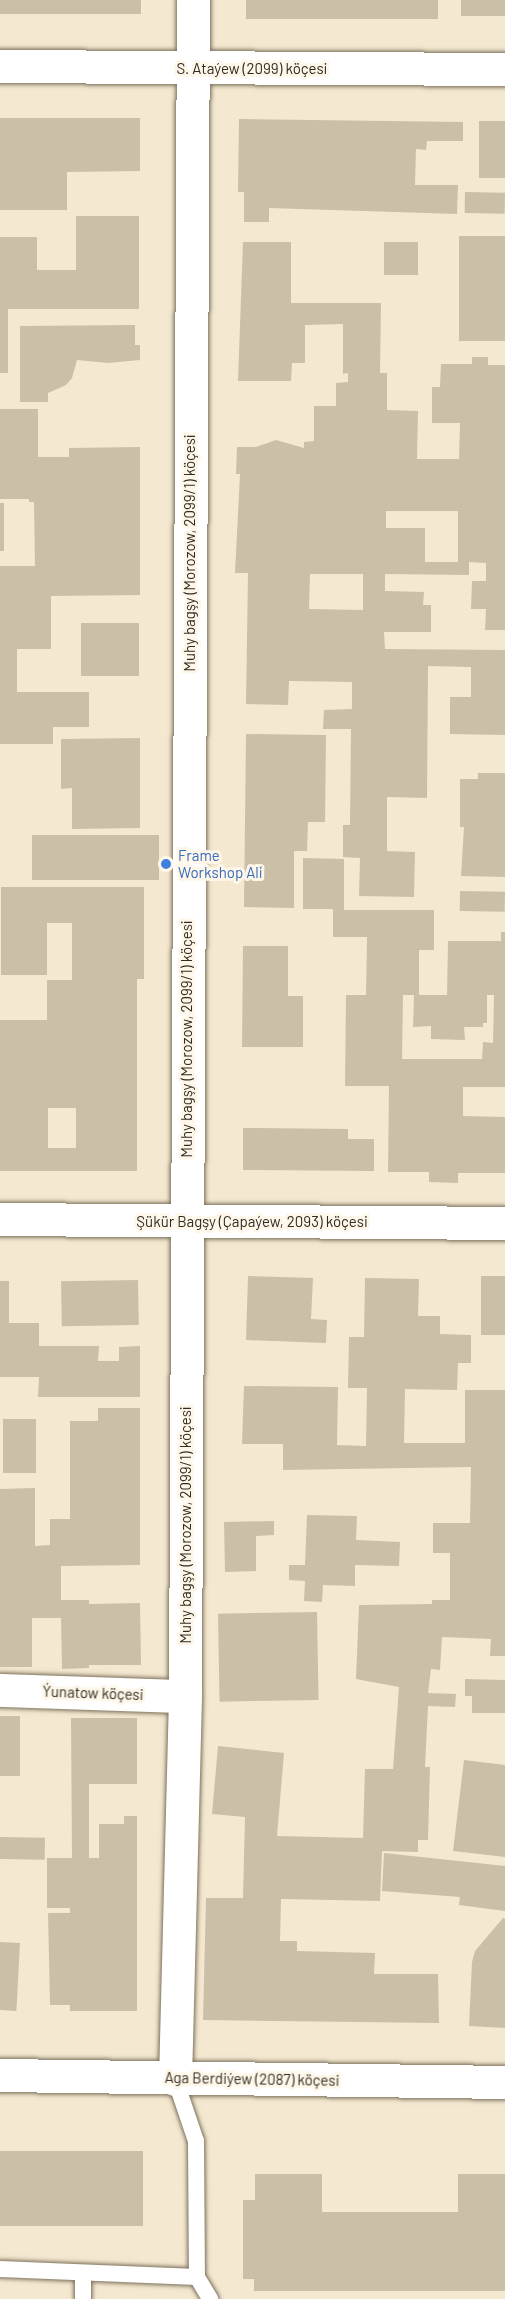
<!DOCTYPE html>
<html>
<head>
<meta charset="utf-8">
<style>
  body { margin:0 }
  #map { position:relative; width:505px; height:2299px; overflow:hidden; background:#f5e8d0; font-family:Barlow,sans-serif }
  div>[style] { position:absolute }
  .building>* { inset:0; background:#cbbfa8; transform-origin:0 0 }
  .roads { filter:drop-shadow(0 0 2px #7d725d) drop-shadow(0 0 2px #7d725d) }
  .service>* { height:16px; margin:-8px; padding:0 8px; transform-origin:8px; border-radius:8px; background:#fff }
  .minor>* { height:33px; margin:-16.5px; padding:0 16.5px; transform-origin:16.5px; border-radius:16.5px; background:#fff }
  .tertiary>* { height:33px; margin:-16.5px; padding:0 16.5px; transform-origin:16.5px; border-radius:16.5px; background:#fff }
  .dots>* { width:16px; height:16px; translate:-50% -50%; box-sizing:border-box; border:3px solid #fef6e8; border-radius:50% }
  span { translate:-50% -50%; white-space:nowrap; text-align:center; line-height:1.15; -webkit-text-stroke:6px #fef6e8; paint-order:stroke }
  .street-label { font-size:15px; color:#302c22 }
  .shop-label { font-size:15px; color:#366cbe }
  .left { translate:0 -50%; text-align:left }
</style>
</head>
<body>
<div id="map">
  <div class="building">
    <div style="left:0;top:0;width:141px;height:14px"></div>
    <div style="left:246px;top:0;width:192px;height:19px"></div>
    <div style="left:461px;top:0;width:44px;height:16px"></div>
    <div style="clip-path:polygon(0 118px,140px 118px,140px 171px,67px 172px,67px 210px,0 210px)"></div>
    <div style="clip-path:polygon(239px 119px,463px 122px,463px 141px,427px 141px,426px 150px,416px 149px,415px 185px,458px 185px,457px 214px,269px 208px,269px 222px,244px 222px,244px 192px,238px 192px)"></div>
    <div style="left:479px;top:121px;width:26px;height:57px"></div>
    <div style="left:465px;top:192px;width:40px;height:21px;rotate:1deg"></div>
    <div style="clip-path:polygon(76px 216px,139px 216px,139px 309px,8px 309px,8px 373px,0 373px,0 237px,37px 237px,37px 270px,76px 270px)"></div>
    <div style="left:505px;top:236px;width:105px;height:46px;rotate:90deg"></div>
    <div style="clip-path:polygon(evenodd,243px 242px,291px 242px,291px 303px,381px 303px,380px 373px,387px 373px,387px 410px,418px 411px,417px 459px,459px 459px,460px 423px,432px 423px,432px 387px,440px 387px,441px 364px,472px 364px,472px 357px,488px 357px,488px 365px,505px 365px,505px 630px,485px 630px,486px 609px,471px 609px,472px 581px,486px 581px,486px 563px,469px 562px,469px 575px,385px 574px,385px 591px,424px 592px,423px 605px,431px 605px,431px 632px,384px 632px,385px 649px,505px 650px,505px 735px,450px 734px,450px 697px,471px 697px,471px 667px,428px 666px,427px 798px,387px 797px,387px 851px,415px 852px,414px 897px,359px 896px,360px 858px,343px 857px,343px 825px,350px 825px,351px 729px,323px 729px,324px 710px,352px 709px,352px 682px,289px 681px,288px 705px,246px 704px,248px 573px,235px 573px,240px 474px,236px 474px,237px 447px,256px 447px,276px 440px,304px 448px,304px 442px,314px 441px,314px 406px,336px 406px,336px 383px,348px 382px,348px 373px,343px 374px,343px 324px,305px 325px,305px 363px,292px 363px,291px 381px,238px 381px,243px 242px,386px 511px,458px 511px,458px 562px,425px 562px,425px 528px,386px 528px,386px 511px,243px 242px,310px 574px,363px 574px,363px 610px,309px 609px,310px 574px)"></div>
    <div style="left:384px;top:242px;width:34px;height:33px"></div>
    <div style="clip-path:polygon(135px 325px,135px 345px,140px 345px,140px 360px,108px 363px,77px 360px,72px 378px,66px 385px,48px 393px,48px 402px,20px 402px,20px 326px)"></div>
    <div style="clip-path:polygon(0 409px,38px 409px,38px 457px,69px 457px,69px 448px,140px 447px,140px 595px,51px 596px,51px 649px,17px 649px,17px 692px,89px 692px,89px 727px,53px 727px,53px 744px,0 744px,0 566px,35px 566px,34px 502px,29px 502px,29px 499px,0 499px)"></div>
    <div style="left:0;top:503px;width:4px;height:48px"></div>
    <div style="left:81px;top:623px;width:58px;height:53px"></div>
    <div style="clip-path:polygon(246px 734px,326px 735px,325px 822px,308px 822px,307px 851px,294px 851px,294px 908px,244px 907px)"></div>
    <div style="clip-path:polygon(140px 738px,140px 828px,72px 829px,72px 788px,61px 789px,61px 739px)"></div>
    <div style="clip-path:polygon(478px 773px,505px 773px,505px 877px,461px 876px,464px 827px,460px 827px,460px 779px,478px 779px)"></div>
    <div style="left:32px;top:835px;width:127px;height:45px"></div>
    <div style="clip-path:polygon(evenodd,303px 858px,344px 859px,344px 910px,434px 910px,434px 950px,419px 950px,419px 995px,447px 995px,448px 941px,501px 941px,501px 932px,505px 932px,505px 1087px,463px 1087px,463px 1116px,505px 1117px,505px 1173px,458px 1173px,458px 1183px,429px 1182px,429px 1172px,388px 1172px,389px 1086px,345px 1086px,346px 995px,366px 995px,367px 937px,333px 937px,333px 909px,303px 909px,303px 858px,403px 995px,414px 995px,413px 1027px,431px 1026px,431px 1039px,465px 1040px,464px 1027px,483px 1027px,483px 1023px,487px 1023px,487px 995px,494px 995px,493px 1043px,483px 1042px,482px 1059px,402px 1059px,403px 995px)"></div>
    <div style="clip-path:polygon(evenodd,1px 887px,144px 887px,144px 979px,137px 979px,137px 1171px,0 1171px,0 1020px,47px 1020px,47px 980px,72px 980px,72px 923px,47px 923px,47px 975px,1px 975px,1px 887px,48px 1108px,76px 1108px,76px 1148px,48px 1148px,48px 1108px)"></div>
    <div style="left:460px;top:891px;width:45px;height:20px;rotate:1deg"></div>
    <div style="clip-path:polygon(243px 946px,288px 946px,288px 996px,303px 996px,303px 1047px,242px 1047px)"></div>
    <div style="clip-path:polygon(243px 1128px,348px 1129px,348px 1139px,374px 1139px,374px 1171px,243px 1170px)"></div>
    <div style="clip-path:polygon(248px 1276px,313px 1278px,311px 1319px,327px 1320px,326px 1343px,246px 1340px)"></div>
    <div style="left:481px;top:1276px;width:24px;height:59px"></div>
    <div style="clip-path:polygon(365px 1278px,419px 1279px,418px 1316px,440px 1316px,440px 1334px,471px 1335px,471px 1363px,458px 1363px,457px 1390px,405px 1389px,404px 1443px,465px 1443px,465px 1390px,505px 1390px,505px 1656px,490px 1656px,491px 1639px,442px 1637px,440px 1670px,431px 1669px,428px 1693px,456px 1694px,455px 1707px,428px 1706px,425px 1767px,430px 1767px,428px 1840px,418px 1840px,418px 1852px,382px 1851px,380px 1901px,281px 1899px,280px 1941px,297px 1941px,297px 1951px,375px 1953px,374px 1974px,438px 1974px,439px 2023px,203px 2020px,206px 1898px,243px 1898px,245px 1817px,212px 1814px,218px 1746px,284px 1753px,277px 1836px,363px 1838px,365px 1769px,393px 1769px,399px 1687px,356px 1679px,359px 1605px,432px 1604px,432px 1600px,450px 1600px,450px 1553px,433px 1553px,433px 1523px,470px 1523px,471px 1467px,283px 1470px,283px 1444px,242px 1444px,244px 1386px,338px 1387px,337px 1445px,366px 1446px,367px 1388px,348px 1388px,349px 1337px,364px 1337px)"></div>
    <div style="left:138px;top:1280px;width:45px;height:77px;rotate:89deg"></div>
    <div style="clip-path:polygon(0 1281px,9px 1281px,9px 1323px,39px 1323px,39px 1346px,99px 1346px,98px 1361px,119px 1361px,119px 1347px,140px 1346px,140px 1397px,38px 1397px,39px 1377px,0 1377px)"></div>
    <div style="clip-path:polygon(98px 1408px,140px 1408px,140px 1565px,61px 1566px,61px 1600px,89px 1600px,89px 1604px,140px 1603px,141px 1665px,89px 1665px,89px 1668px,62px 1669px,61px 1618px,32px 1618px,32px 1667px,0 1667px,0 1489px,35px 1488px,35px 1546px,50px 1545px,50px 1519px,70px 1519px,70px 1421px,98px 1421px)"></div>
    <div style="left:3px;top:1419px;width:33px;height:54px"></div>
    <div style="clip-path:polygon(307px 1515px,357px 1516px,356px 1540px,400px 1542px,399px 1566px,355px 1565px,355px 1586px,323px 1585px,322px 1602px,304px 1601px,305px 1581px,289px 1580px,289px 1565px,305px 1565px)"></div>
    <div style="clip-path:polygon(274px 1521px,274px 1535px,256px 1536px,256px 1571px,225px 1572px,224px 1522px)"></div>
    <div style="left:317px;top:1612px;width:88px;height:99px;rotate:89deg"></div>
    <div style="clip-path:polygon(465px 1679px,505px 1680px,505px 1713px,472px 1713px,472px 1696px,465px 1696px)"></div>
    <div style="left:0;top:1716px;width:20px;height:60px"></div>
    <div style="clip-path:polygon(71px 1718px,137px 1718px,137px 1784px,89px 1784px,89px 1858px,99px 1858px,99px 1824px,124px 1824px,124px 1816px,137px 1816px,137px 2011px,70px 2011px,70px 2005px,50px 2005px,48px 1913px,70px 1913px,70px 1908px,47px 1908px,47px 1858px,72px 1858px)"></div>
    <div style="clip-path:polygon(464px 1760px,505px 1765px,505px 1857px,453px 1851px)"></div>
    <div style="left:0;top:1837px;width:45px;height:22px;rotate:1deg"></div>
    <div style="clip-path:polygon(384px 1853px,505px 1866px,505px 1911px,459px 1905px,460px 1897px,382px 1891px)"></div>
    <div style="clip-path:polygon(503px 1918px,505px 1919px,505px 2028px,469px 2026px,472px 1962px,475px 1951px)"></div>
    <div style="left:0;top:1942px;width:20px;height:68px;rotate:3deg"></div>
    <div style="left:0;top:2151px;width:143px;height:75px"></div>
    <div style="clip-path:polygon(255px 2174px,322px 2174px,322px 2212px,458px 2212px,458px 2174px,505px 2174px,505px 2291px,254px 2291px,254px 2279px,243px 2279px,243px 2200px,255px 2200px)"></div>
  </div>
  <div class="roads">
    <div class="service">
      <div style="left:175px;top:2079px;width:65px;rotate:71.3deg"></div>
      <div style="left:196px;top:2141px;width:136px;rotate:89.6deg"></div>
      <div style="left:197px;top:2277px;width:26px;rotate:59deg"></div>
      <div style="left:0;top:2269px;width:197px;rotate:2.3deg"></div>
      <div style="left:83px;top:2299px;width:25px;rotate:-90deg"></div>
    </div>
    <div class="minor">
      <div style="left:0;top:66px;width:505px;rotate:0.34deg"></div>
      <div style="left:0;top:1219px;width:505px;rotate:0.45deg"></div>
      <div style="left:0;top:1690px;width:185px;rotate:1.9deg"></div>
      <div style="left:175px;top:2079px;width:383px;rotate:-88.5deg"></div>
      <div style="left:185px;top:1696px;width:1696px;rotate:-89.73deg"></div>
    </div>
    <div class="tertiary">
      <div style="left:0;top:2075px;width:505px;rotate:0.79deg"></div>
    </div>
  </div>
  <div class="dots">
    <div style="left:166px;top:864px;background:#3f7fe0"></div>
  </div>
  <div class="street-label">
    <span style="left:252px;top:69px">S. Ataýew (2099) köçesi</span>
    <span style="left:190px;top:553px;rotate:-90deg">Muhy bagşy (Morozow, 2099/1) köçesi</span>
    <span style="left:187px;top:1039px;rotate:-90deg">Muhy bagşy (Morozow, 2099/1) köçesi</span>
    <span style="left:252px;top:1222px">Şükür Bagşy (Çapaýew, 2093) köçesi</span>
    <span style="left:186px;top:1525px;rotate:-90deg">Muhy bagşy (Morozow, 2099/1) köçesi</span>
    <span style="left:93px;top:1693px;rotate:2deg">Ýunatow köçesi</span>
    <span style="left:252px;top:2079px;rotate:1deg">Aga Berdiýew (2087) köçesi</span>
  </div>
  <div class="shop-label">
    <span class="left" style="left:178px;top:864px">Frame<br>Workshop Ali</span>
  </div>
</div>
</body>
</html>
